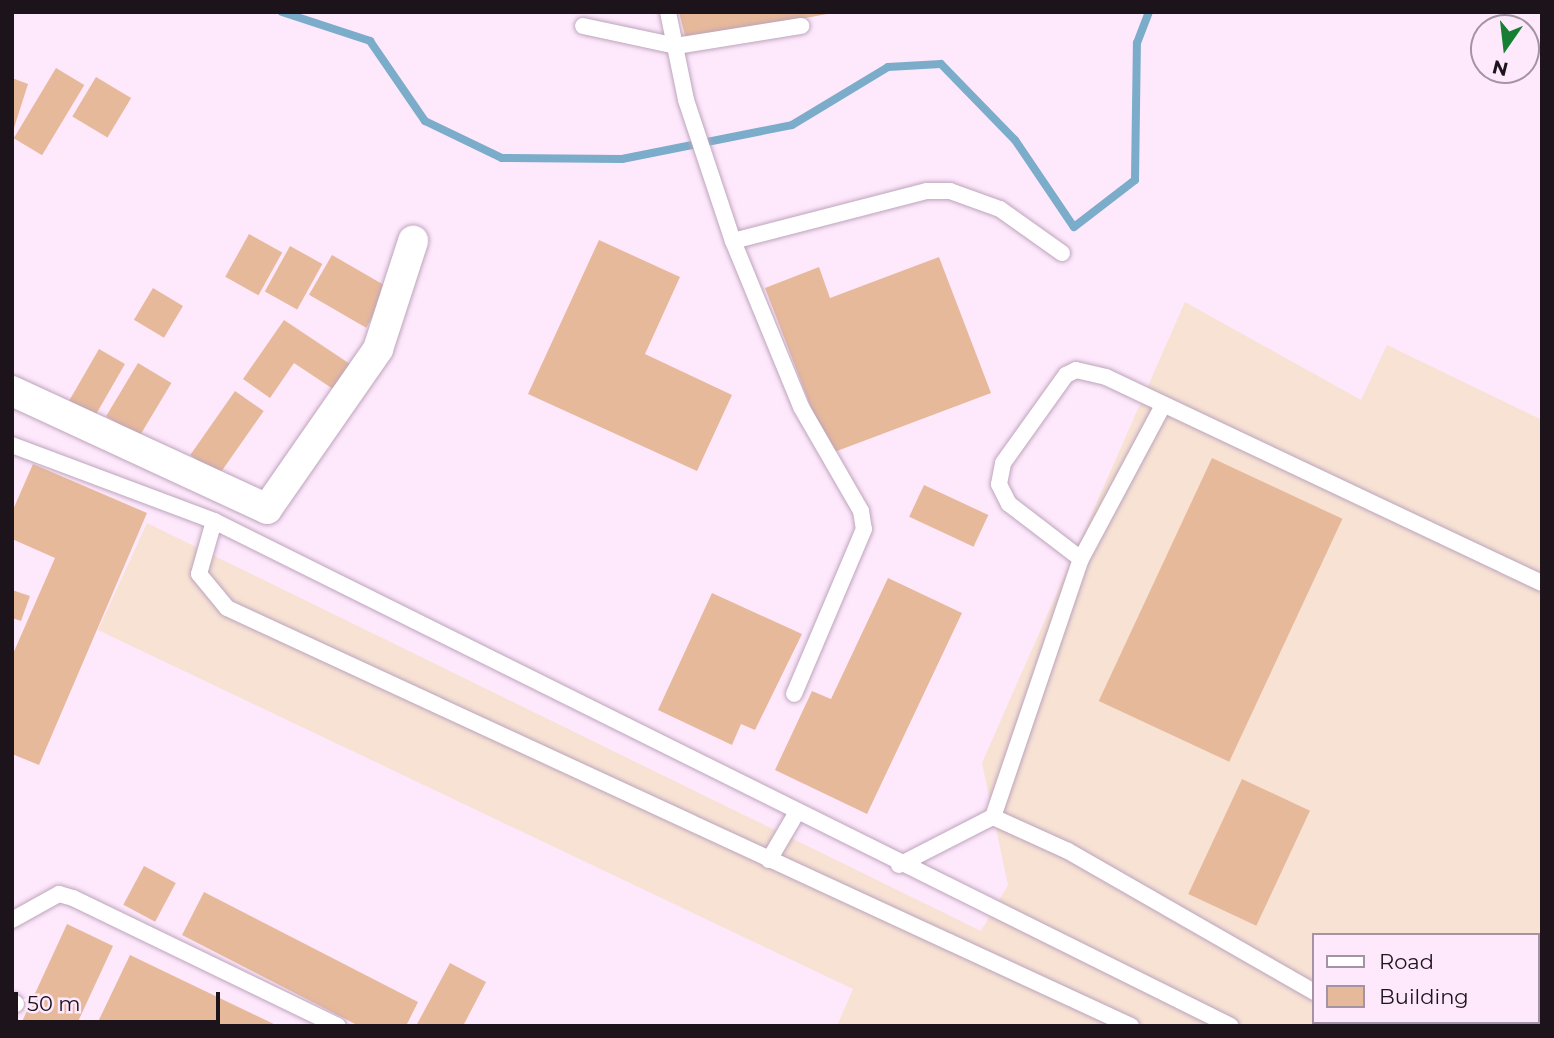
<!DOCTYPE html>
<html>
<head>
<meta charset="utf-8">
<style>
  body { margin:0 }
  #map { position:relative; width:1554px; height:1038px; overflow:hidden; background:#fee8fc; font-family:Montserrat,sans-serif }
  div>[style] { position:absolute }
  .industrial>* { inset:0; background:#f7e2d4 }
  .stream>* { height:8px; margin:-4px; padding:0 4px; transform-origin:4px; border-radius:4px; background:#7bacc9 }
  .building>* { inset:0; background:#e7b99b; transform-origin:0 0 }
  .roads { filter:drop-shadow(0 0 2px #bda4bb) drop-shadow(0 0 2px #bda4bb) }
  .service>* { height:16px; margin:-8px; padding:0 8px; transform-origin:8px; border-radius:8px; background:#fff }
  .minor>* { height:30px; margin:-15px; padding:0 15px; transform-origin:15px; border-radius:15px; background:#fff }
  span { translate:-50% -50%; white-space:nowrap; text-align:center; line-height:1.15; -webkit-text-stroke:5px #fee8fc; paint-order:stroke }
  .frame { position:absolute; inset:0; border:14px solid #1c131b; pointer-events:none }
  .legend { position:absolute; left:1312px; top:933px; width:228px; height:91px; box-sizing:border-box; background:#fee8fc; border:2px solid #a493a2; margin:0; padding:9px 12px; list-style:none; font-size:21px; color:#1c131b }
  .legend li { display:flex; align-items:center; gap:14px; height:35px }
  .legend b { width:35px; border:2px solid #a493a2 }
  .north { position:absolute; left:1470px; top:14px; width:70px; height:70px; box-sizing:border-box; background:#fee8fc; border:2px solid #a493a2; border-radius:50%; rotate:194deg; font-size:19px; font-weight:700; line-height:28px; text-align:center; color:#1c131b }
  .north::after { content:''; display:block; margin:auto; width:24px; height:32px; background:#167f33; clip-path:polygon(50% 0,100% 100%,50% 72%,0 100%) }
  .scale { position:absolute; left:14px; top:992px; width:206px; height:32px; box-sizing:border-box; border:4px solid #1c131b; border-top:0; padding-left:9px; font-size:21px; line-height:24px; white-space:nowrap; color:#1c131b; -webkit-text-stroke:5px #fee8fc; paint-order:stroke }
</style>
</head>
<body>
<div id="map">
  <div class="industrial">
    <div style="clip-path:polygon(evenodd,1185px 302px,1361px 400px,1387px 345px,1542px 420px,1542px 1026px,837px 1026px,853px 989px,98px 630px,147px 523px,981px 931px,1008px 885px,982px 763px,1185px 302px,1314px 935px,1538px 935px,1538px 1022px,1314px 1022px,1314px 935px)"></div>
  </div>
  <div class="stream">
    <div style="left:282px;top:12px;width:93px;rotate:18.2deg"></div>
    <div style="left:370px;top:41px;width:97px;rotate:55.5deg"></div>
    <div style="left:425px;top:121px;width:85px;rotate:25.7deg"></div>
    <div style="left:502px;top:158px;width:120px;rotate:0.5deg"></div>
    <div style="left:622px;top:159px;width:173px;rotate:-11.3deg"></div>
    <div style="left:792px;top:125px;width:112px;rotate:-31.1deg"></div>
    <div style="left:888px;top:67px;width:53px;rotate:-3.2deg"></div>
    <div style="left:941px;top:64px;width:106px;rotate:45.8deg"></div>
    <div style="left:1015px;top:140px;width:105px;rotate:55.9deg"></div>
    <div style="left:1074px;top:227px;width:77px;rotate:-37.6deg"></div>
    <div style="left:1135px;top:180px;width:137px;rotate:-89.2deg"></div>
    <div style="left:1137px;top:43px;width:33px;rotate:-69deg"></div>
  </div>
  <div class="building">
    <div style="clip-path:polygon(679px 12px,827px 12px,827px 14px,686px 40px)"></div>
    <div style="left:56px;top:68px;width:33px;height:82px;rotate:31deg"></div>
    <div style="left:96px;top:77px;width:41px;height:46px;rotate:31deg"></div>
    <div style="clip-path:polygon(12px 78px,28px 84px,13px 131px,12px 130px)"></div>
    <div style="left:249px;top:234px;width:38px;height:49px;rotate:29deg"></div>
    <div style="clip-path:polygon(599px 240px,680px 277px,645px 354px,732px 395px,697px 471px,528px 394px)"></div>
    <div style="left:290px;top:246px;width:37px;height:52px;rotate:29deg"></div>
    <div style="left:332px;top:255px;width:66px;height:46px;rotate:30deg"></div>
    <div style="clip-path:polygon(939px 257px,991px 393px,829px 454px,765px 288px,819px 267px,830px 298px)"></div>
    <div style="left:153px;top:288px;width:35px;height:37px;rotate:31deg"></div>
    <div style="clip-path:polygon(284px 320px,350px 364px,333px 389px,294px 363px,270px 398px,243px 379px)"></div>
    <div style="left:99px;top:349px;width:30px;height:60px;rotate:30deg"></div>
    <div style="left:138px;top:363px;width:39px;height:62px;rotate:31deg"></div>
    <div style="left:235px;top:391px;width:35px;height:78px;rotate:35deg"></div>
    <div style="left:1212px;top:458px;width:144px;height:268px;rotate:25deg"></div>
    <div style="clip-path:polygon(33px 464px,147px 513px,39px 765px,12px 754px,12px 656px,55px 558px,12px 539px,12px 512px)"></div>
    <div style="left:924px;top:485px;width:71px;height:35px;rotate:25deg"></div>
    <div style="clip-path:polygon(888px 578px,962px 613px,867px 814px,775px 770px,812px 691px,831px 699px)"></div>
    <div style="clip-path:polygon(12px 590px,30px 596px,21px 621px,12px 618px)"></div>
    <div style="clip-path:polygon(712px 593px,802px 634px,755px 730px,741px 724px,732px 745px,658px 710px)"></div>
    <div style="left:1242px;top:779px;width:75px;height:127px;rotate:25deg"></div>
    <div style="left:144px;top:866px;width:36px;height:44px;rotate:28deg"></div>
    <div style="clip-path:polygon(204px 892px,418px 1002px,406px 1026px,359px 1026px,182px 935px)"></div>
    <div style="clip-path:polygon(67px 924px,113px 946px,76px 1026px,20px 1026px)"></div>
    <div style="clip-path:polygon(130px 955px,278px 1026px,96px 1026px)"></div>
    <div style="clip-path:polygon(450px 963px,486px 982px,463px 1026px,416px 1026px)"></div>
  </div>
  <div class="roads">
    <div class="service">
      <div style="left:668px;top:12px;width:90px;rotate:78.4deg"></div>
      <div style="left:686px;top:100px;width:149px;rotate:71.6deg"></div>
      <div style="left:733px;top:241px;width:179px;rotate:67.7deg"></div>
      <div style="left:801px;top:407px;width:120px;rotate:60deg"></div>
      <div style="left:861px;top:511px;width:18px;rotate:81deg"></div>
      <div style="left:864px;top:529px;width:179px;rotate:113deg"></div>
      <div style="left:583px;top:26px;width:95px;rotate:12.1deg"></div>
      <div style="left:676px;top:46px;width:127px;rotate:-9.1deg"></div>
      <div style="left:733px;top:241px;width:200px;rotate:-14.5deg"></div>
      <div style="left:927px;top:191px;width:23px"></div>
      <div style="left:950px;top:191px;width:53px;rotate:19.8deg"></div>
      <div style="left:1000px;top:209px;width:76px;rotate:35.4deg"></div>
      <div style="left:12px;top:445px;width:216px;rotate:20.6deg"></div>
      <div style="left:214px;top:521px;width:1135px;rotate:26.41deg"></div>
      <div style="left:214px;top:521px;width:55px;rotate:105.8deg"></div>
      <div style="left:199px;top:574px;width:44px;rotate:50.5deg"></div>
      <div style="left:227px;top:608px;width:996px;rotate:24.82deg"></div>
      <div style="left:1081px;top:559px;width:91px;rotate:-142.6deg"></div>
      <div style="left:1009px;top:504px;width:22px;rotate:-117deg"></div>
      <div style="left:999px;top:484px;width:21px;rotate:-79deg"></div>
      <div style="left:1003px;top:463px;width:108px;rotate:-54.4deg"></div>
      <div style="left:1066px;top:375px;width:11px;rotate:-27deg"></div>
      <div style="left:1076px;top:370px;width:31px;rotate:13deg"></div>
      <div style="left:1106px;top:377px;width:482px;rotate:25.3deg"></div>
      <div style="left:993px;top:817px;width:273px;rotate:-71.2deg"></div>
      <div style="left:1081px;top:559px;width:172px;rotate:-61.9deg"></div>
      <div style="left:769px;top:860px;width:56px;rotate:-59.7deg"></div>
      <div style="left:899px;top:865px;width:106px;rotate:-27.1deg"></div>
      <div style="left:993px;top:817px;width:82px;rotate:24.4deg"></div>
      <div style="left:1068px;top:851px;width:284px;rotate:29.8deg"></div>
      <div style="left:12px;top:920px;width:54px;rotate:-29deg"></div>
      <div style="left:59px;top:894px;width:15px;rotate:16deg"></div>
      <div style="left:73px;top:898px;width:294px;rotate:25.8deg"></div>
      <div style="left:12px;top:1001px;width:5px;rotate:37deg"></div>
      <div style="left:1380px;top:1022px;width:8px;rotate:30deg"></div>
    </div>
    <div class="minor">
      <div style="left:12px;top:391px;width:281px;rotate:24.8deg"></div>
      <div style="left:267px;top:509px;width:195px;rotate:-55.2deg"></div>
      <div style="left:378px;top:349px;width:114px;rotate:-72deg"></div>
    </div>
  </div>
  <div class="frame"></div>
  <ul class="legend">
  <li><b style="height:9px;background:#fff"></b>Road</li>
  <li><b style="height:19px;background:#e7b99b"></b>Building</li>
  </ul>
  <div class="north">N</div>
  <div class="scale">50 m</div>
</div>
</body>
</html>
